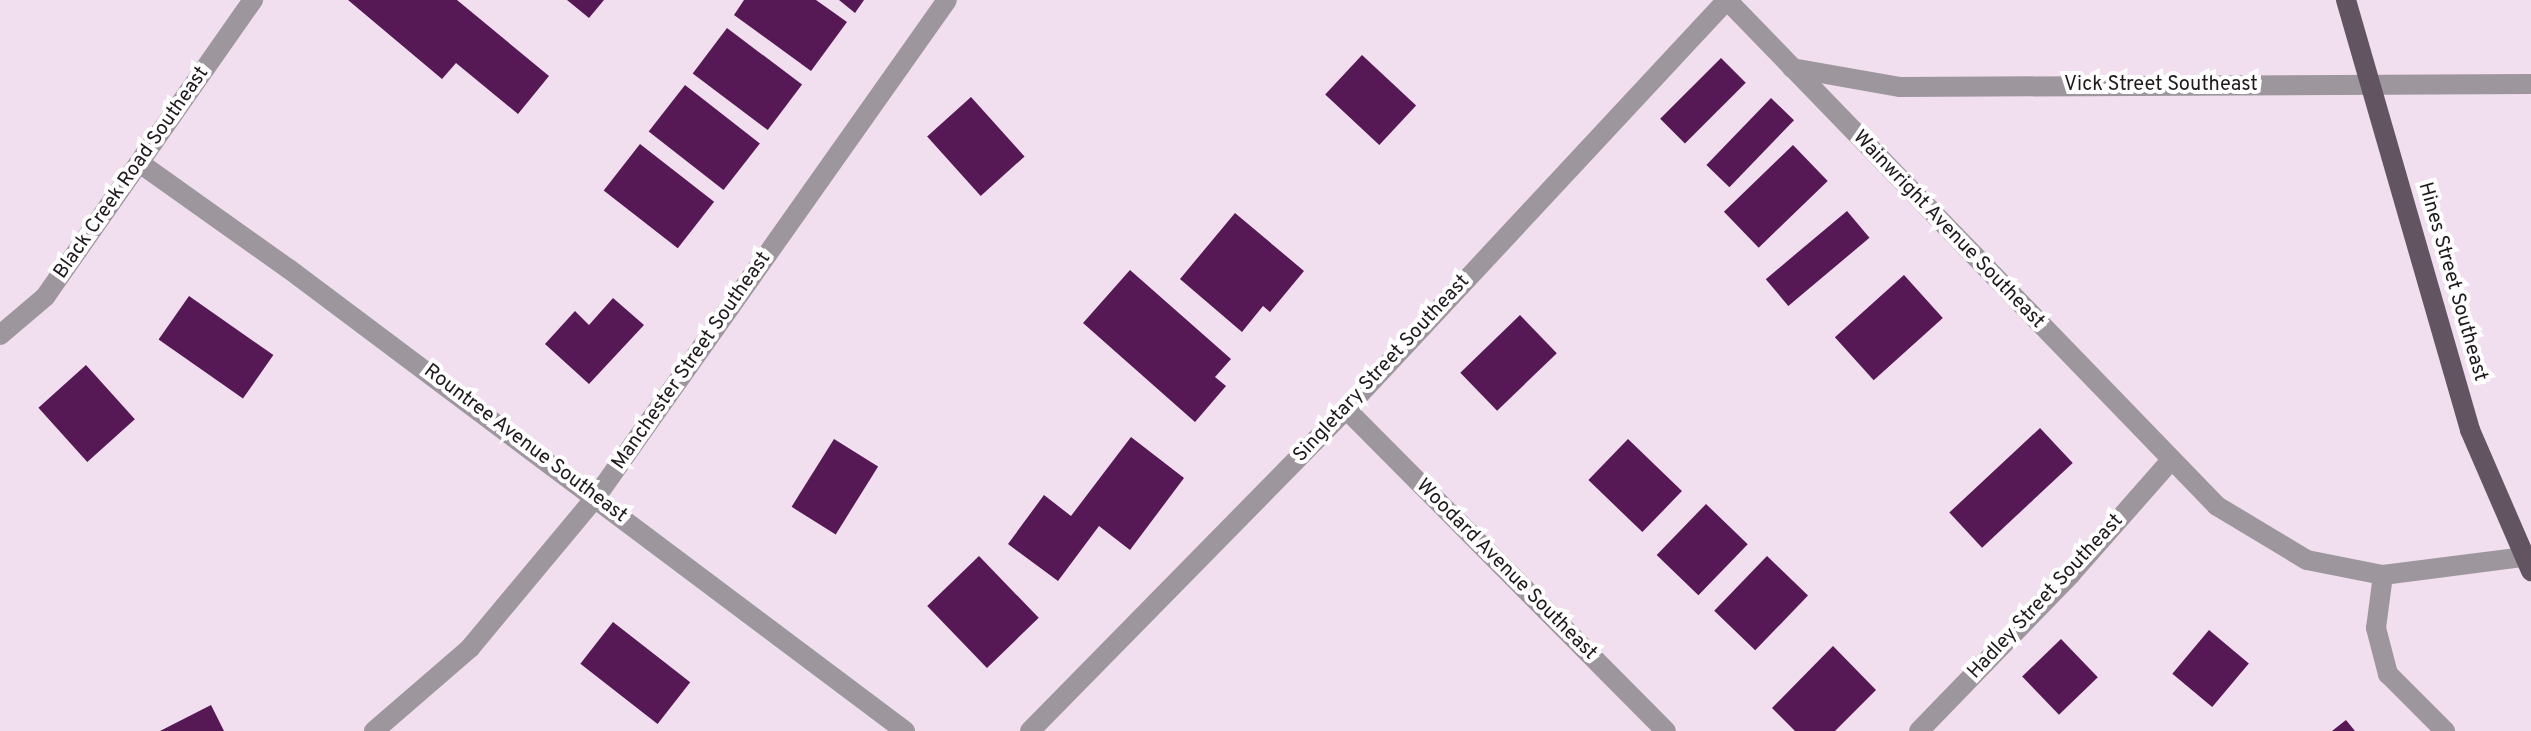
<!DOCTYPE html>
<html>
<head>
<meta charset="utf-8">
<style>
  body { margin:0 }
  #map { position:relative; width:2531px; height:731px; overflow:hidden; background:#f1dfef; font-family:Overpass,sans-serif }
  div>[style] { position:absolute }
  .building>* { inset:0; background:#571856; transform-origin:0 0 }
  .minor>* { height:20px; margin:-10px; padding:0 10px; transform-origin:10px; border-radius:10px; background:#9d969d }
  .major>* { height:20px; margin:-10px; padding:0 10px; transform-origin:10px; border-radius:10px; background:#625561 }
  span { translate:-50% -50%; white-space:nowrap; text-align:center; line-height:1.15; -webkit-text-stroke:8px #fff; paint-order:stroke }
  .street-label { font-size:20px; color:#1f191e }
</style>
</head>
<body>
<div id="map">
  <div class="building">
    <div style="clip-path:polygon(348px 0,457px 0,549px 76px,518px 114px,456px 63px,442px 79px)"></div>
    <div style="clip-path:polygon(567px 0,604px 0,589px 18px)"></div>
    <div style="clip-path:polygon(744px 0,816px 0,847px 22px,811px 71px,734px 15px)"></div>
    <div style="clip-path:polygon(839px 0,864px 0,855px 13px)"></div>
    <div style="left:727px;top:28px;width:94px;height:57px;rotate:37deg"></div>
    <div style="left:1362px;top:55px;width:74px;height:54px;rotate:43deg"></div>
    <div style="left:1721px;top:58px;width:35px;height:86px;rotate:45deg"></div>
    <div style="left:685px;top:85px;width:95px;height:59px;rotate:38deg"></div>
    <div style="left:971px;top:97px;width:80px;height:59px;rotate:48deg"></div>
    <div style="left:1771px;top:98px;width:32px;height:93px;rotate:44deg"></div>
    <div style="left:640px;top:144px;width:94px;height:59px;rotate:38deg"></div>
    <div style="left:1793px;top:145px;width:50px;height:96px;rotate:46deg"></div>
    <div style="left:1847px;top:211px;width:35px;height:106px;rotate:50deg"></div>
    <div style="clip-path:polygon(1235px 213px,1304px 271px,1270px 312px,1263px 306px,1242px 332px,1180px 279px)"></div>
    <div style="clip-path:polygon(1130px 270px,1231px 359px,1215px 377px,1226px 386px,1195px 422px,1083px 323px)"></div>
    <div style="left:1904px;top:275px;width:58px;height:93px;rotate:48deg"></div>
    <div style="left:189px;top:296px;width:103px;height:53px;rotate:35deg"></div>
    <div style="clip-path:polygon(613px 298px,644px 325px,589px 384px,545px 344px,575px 311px,589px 325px)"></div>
    <div style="left:1520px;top:315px;width:53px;height:83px;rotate:46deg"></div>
    <div style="left:86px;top:365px;width:73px;height:64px;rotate:48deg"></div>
    <div style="left:2040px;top:428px;width:48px;height:124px;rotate:47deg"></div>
    <div style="clip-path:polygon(1131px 437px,1184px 478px,1130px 550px,1099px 526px,1058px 581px,1008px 544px,1044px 495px,1071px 516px)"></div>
    <div style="left:834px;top:439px;width:52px;height:80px;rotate:32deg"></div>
    <div style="left:1628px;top:439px;width:75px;height:57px;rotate:44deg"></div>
    <div style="left:1706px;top:504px;width:58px;height:71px;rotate:44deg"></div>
    <div style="left:979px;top:556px;width:86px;height:72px;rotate:46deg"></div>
    <div style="left:1767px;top:556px;width:57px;height:76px;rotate:44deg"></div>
    <div style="left:613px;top:622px;width:98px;height:53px;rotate:38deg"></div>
    <div style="left:2209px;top:630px;width:52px;height:57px;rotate:40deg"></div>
    <div style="left:2061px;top:639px;width:53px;height:54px;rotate:46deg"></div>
    <div style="clip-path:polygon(1833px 646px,1876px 690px,1835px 731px,1795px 731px,1772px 708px)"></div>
    <div style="clip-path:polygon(211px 705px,224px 731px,160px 731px)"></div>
    <div style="clip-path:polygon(2346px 720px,2355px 731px,2332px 731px)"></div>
  </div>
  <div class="minor">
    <div style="left:1727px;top:0;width:704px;rotate:45.92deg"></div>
    <div style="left:2217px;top:506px;width:105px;rotate:31deg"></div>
    <div style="left:2307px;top:560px;width:77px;rotate:11.2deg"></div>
    <div style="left:2383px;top:575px;width:149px;rotate:-7.3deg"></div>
    <div style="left:1792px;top:68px;width:110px;rotate:10deg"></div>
    <div style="left:1900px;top:87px;width:631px;rotate:-0.27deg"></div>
    <div style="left:141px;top:164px;width:181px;rotate:35.4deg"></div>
    <div style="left:289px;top:269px;width:770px;rotate:36.87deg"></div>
    <div style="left:0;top:335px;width:59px;rotate:-40.2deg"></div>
    <div style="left:45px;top:297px;width:363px;rotate:-55deg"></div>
    <div style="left:1346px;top:409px;width:454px;rotate:45.2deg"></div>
    <div style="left:2383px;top:575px;width:53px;rotate:97.5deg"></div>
    <div style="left:2376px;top:628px;width:48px;rotate:75.4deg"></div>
    <div style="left:2388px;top:674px;width:81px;rotate:45deg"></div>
    <div style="left:374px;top:731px;width:127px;rotate:-40.8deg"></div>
    <div style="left:470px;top:648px;width:197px;rotate:-50.2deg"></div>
    <div style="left:596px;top:497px;width:608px;rotate:-54.77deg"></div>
    <div style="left:1030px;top:731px;width:451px;rotate:-45.5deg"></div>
    <div style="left:1346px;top:409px;width:559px;rotate:-47.03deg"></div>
    <div style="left:1919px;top:731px;width:219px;rotate:-45.9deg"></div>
    <div style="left:2071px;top:574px;width:152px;rotate:-48.7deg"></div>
  </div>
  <div class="major">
    <div style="left:2346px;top:0;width:448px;rotate:73.9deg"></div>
    <div style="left:2470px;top:430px;width:154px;rotate:66.6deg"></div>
  </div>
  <div class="street-label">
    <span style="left:2161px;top:85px">Vick Street Southeast</span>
    <span style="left:132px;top:173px;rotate:-55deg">Black Creek Road Southeast</span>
    <span style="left:1948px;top:230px;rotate:46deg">Wainwright Avenue Southeast</span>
    <span style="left:2452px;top:282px;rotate:74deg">Hines Street Southeast</span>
    <span style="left:692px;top:361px;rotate:-55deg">Manchester Street Southeast</span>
    <span style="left:1382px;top:369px;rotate:-47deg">Singletary Street Southeast</span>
    <span style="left:525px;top:444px;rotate:37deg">Rountree Avenue Southeast</span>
    <span style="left:1506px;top:570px;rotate:45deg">Woodard Avenue Southeast</span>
    <span style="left:2046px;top:597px;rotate:-47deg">Hadley Street Southeast</span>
  </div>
</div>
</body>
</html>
